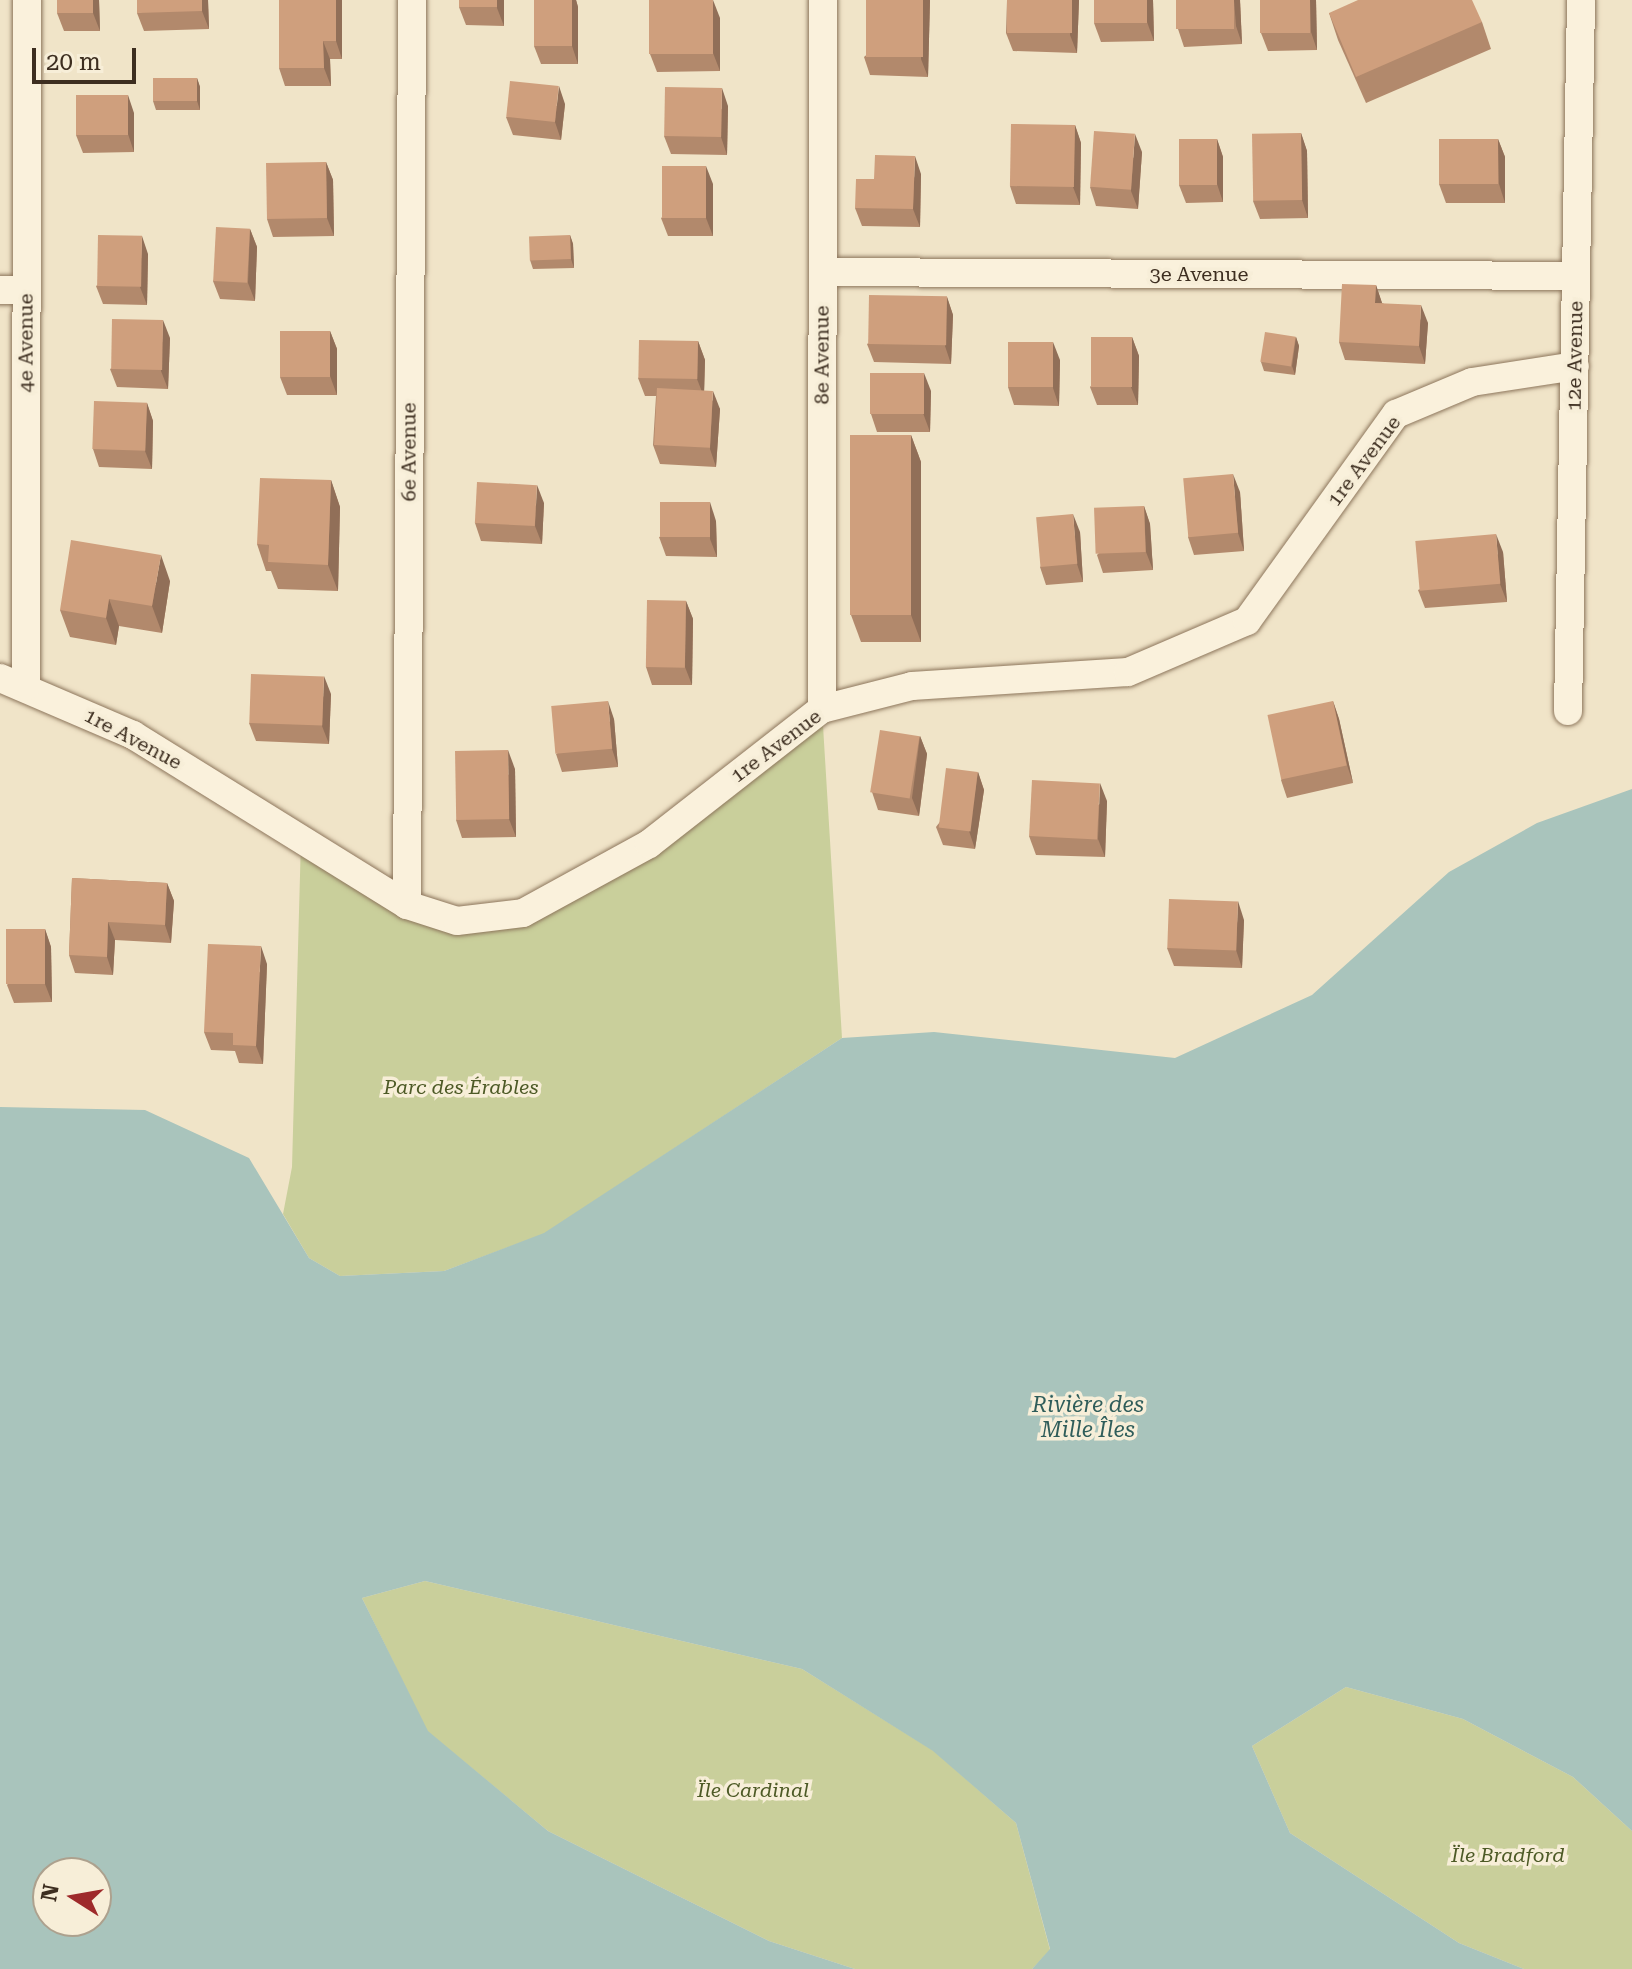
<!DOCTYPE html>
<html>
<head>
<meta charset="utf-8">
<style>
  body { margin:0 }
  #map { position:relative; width:1632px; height:1969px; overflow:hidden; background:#f0e4c8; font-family:"Roboto Serif",serif }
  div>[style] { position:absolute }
  .green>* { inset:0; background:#c9cf9b }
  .water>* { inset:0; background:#a9c4bc }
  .roads { filter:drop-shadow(0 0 2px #8d765c) drop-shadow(0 0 2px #8d765c) }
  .minor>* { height:28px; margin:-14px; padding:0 14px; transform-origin:14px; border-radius:14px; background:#faf1dc }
  .wall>* { inset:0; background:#b2896c }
  .shaded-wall>* { inset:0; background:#916f58 }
  .building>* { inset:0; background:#cf9f7d; transform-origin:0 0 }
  span { translate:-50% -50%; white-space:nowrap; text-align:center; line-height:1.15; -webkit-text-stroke:7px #f7eed8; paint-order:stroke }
  .street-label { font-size:20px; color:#3d2e20 }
  .park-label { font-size:20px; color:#4d5a26; font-style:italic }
  .water-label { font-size:22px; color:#2f5d5a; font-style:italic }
  .north { position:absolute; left:32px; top:1857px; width:80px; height:80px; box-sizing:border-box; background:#f7eed8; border:2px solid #ada18e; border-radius:50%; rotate:281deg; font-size:22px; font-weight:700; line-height:32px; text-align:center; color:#3d2e20 }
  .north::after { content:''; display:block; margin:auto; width:28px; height:36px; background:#9e2a2b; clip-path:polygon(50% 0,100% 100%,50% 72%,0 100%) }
  .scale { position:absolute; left:32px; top:48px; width:104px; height:36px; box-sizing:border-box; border:4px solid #3d2e20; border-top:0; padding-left:10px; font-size:24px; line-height:28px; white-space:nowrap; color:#3d2e20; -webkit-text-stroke:6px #f7eed8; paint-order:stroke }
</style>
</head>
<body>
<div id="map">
  <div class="green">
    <div style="clip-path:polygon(822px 709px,842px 1038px,544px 1234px,444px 1271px,340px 1276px,309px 1258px,283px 1214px,292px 1167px,301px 839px,407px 905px,523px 913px,659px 836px)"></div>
    <div style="clip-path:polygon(425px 1581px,802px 1669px,934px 1751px,1016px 1823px,1050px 1950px,1032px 1969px,855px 1969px,769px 1941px,548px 1831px,427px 1731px,362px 1598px)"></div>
    <div style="clip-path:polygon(1346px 1687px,1463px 1719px,1573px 1777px,1632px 1831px,1632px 1969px,1524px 1969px,1459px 1943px,1290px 1833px,1252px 1746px)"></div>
  </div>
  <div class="water">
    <div style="clip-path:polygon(evenodd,1632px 789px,1632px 1831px,1573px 1777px,1463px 1719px,1346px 1687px,1252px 1746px,1290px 1833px,1459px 1943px,1524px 1969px,1032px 1969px,1050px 1949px,1016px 1823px,933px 1751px,802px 1669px,425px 1581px,362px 1598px,428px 1731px,548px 1831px,769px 1941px,855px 1969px,0 1969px,0 1107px,145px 1110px,249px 1158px,309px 1258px,340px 1276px,444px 1271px,544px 1233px,842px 1038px,934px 1032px,1175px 1058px,1312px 995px,1449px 872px,1537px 823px,1632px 789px,48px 1873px,96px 1873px,96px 1921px,48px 1921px,48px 1873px)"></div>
  </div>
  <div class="roads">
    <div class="minor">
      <div style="left:823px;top:272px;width:753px;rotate:0.3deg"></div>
      <div style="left:0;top:290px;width:26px"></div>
      <div style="left:0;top:678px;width:145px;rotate:23.2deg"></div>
      <div style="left:133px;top:735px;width:322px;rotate:31.8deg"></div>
      <div style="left:407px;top:905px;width:52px;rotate:17.7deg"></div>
      <div style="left:457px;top:921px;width:66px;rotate:-6.9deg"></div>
      <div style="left:523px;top:913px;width:144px;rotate:-28.7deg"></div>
      <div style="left:649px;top:844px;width:219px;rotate:-38deg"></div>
      <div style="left:822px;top:709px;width:93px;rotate:-14.3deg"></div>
      <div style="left:912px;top:686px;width:216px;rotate:-3.7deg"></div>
      <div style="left:1128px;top:672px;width:129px;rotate:-23.2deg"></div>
      <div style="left:1247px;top:621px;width:255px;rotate:-54.3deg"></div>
      <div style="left:1396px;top:414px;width:82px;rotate:-22.8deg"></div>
      <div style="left:1472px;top:382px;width:104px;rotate:-8.8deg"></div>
      <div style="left:26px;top:686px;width:686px;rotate:-89.92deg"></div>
      <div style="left:822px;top:709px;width:709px;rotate:-89.92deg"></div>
      <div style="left:1568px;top:711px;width:711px;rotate:-88.95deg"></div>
      <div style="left:407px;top:905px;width:905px;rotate:-89.68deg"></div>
    </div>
  </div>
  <div class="wall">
    <div style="clip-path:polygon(57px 0,99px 0,100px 31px,64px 31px,57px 13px)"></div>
    <div style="clip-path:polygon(208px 0,209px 29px,144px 31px,137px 13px)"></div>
    <div style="clip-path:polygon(342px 0,342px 59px,330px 59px,331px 86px,285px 86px,279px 68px)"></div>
    <div style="clip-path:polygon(504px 0,504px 26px,466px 25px,459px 7px)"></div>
    <div style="clip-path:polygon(534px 0,576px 0,578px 7px,578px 64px,541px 64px,534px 46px)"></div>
    <div style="clip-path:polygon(930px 0,928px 77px,870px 75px,864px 57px)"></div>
    <div style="clip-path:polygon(1007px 0,1079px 0,1077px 53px,1013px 51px,1006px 33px)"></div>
    <div style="clip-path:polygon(1153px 0,1154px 41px,1101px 42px,1094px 23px)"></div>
    <div style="clip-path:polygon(1176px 0,1240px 0,1242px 44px,1184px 47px,1178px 29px)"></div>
    <div style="clip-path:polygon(1260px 0,1316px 0,1317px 50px,1268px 51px,1261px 33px)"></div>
    <div style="clip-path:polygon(1329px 13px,1482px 22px,1491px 49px,1366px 103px,1338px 40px)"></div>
    <div style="clip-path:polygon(720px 18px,720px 71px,657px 72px,650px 54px)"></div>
    <div style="clip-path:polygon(197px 78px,200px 87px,200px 110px,156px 110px,153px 101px)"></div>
    <div style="clip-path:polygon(565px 104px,561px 140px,513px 135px,506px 117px)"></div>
    <div style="clip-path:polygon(728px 106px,727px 155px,671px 154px,664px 136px)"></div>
    <div style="clip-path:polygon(134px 113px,134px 152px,83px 153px,76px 135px)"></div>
    <div style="clip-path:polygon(1075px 125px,1081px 143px,1080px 205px,1016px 204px,1010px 186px)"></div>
    <div style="clip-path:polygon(1301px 133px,1307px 151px,1308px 218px,1260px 219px,1253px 201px)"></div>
    <div style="clip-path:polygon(1217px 139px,1223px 157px,1223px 202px,1186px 203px,1179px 185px)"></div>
    <div style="clip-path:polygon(1498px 139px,1505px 157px,1505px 203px,1446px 203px,1439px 184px)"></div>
    <div style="clip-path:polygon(1142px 152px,1138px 209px,1096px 206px,1090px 187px)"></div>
    <div style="clip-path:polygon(326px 162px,333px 180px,334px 236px,273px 237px,267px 219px)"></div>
    <div style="clip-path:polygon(921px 174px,920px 227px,862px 226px,855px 208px)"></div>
    <div style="clip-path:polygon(713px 184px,713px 236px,668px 236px,661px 218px)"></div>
    <div style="clip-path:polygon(250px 229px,257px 247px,255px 301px,220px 299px,213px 281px)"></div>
    <div style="clip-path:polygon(570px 235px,573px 244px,574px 268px,533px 269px,530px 260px)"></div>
    <div style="clip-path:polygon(148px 254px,147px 305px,103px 304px,96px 286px)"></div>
    <div style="clip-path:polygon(1376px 285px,1382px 303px,1428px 323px,1425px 364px,1345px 360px,1339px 342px)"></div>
    <div style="clip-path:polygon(947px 297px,953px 315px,951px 364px,874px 362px,867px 344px)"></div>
    <div style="clip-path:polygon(330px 331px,337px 349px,337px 395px,287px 395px,280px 377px)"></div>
    <div style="clip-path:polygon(1132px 337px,1139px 356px,1138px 405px,1097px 405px,1090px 387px)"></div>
    <div style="clip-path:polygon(1296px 337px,1299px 346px,1295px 375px,1264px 371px,1261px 362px)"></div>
    <div style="clip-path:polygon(170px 338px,168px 389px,117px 387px,110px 369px)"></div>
    <div style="clip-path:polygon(698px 341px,705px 360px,704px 391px,720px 409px,716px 467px,660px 464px,653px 445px,656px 396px,645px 396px,638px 378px)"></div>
    <div style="clip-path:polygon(1060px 360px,1059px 406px,1014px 405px,1008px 387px)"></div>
    <div style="clip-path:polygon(931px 391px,930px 432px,877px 432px,871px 414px)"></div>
    <div style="clip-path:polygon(147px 403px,153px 421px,152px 469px,99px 467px,93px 449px)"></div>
    <div style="clip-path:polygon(911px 435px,921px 462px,921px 642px,861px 642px,851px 615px)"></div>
    <div style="clip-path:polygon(331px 480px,340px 507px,338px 591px,278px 589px,271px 571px,266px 571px,257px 544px)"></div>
    <div style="clip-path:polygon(1240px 492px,1244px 551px,1194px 555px,1188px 537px)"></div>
    <div style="clip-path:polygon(544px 503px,542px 544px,481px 541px,475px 523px)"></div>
    <div style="clip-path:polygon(1144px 506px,1150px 524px,1153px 570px,1103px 573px,1097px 555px)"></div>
    <div style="clip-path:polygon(716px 521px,717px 557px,666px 556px,659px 537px)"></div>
    <div style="clip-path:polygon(1080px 532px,1083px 582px,1046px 585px,1040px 567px)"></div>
    <div style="clip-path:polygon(1503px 552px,1507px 602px,1425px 608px,1418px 590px)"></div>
    <div style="clip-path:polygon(170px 581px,162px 633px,119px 626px,116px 645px,70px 637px,60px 610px)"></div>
    <div style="clip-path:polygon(686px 601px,693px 619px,692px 685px,652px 685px,646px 667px)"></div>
    <div style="clip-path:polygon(331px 694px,329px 744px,256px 741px,249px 723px)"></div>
    <div style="clip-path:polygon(1333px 701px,1339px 719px,1353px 783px,1287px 798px,1281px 780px)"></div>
    <div style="clip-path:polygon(614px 719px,618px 767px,562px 772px,556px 754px)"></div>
    <div style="clip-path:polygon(920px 736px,927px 754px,919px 816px,878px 810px,872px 792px)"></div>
    <div style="clip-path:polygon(515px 769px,516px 837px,462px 838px,456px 820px)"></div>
    <div style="clip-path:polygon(978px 772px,984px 790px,975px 849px,943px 845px,936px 827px)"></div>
    <div style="clip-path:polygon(1107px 801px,1105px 857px,1036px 855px,1029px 836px)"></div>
    <div style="clip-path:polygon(72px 878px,167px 883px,174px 901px,171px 943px,115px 940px,113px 975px,75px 973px,69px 955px)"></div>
    <div style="clip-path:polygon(1244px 920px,1242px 968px,1174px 966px,1167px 948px)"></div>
    <div style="clip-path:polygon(45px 929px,51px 947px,52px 1002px,14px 1003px,7px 985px)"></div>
    <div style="clip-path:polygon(267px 964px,263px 1064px,239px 1063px,235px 1051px,211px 1050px,204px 1032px)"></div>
  </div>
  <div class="shaded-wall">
    <div style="clip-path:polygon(93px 0,99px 0,100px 31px,93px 13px)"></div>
    <div style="clip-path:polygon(202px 0,208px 0,209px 29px,202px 11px)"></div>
    <div style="clip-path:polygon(336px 0,342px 0,342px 59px,336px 41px)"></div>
    <div style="clip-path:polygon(497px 0,504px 0,504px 26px,497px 8px)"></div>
    <div style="clip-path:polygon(572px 0,576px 0,578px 7px,578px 64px,572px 46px)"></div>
    <div style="clip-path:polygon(713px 0,720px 18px,720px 71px,713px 53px)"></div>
    <div style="clip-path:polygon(923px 0,930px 0,928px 77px,921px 59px)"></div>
    <div style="clip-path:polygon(1072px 0,1079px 0,1077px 53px,1070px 35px)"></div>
    <div style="clip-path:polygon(1147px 0,1153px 0,1154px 41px,1147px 22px)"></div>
    <div style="clip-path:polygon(1234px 0,1240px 0,1242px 44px,1236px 26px)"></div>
    <div style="clip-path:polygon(1310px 0,1316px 0,1317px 50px,1311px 32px)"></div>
    <div style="clip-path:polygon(323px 41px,330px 59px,331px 86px,324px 68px)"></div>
    <div style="clip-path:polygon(197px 78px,200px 87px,200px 110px,197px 101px)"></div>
    <div style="clip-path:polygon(559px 86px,565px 104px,561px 140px,555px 122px)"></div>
    <div style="clip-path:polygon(722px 88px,728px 106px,727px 155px,721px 137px)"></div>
    <div style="clip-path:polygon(128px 95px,134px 113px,134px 152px,128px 134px)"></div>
    <div style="clip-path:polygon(1075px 125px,1081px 143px,1080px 205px,1073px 187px)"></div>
    <div style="clip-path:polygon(1301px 133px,1307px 151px,1308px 218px,1302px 200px)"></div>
    <div style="clip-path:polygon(1135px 134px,1142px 152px,1138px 209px,1131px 191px)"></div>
    <div style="clip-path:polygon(1217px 139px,1223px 157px,1223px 202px,1217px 184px)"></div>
    <div style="clip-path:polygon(1498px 139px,1505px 157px,1505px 203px,1499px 184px)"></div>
    <div style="clip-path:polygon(915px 156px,921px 174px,920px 227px,913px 209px)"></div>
    <div style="clip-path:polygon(326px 162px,333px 180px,334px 236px,327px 218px)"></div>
    <div style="clip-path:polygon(706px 166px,713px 184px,713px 236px,706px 218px)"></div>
    <div style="clip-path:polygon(250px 229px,257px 247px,255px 301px,248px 283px)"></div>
    <div style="clip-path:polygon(570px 235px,573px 244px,574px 268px,571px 259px)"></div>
    <div style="clip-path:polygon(142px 236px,148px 254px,147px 305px,140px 287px)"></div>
    <div style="clip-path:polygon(1376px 285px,1382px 303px,1375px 303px)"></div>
    <div style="clip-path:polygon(947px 297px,953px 315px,951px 364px,945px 346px)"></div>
    <div style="clip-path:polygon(1421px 305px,1428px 323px,1425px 364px,1419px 346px)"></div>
    <div style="clip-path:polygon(163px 320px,170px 338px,168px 389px,161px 371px)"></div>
    <div style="clip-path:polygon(330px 331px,337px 349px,337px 395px,330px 376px)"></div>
    <div style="clip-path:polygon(1132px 337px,1139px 356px,1138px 405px,1131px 387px)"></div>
    <div style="clip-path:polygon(1296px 337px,1299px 346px,1295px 375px,1292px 366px)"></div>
    <div style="clip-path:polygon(698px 341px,705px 360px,704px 397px,697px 379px)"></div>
    <div style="clip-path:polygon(1053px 342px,1060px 360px,1059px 406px,1053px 388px)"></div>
    <div style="clip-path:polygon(924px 373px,931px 391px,930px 432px,923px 413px)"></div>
    <div style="clip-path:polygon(713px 391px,720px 409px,716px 467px,710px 449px)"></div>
    <div style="clip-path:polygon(147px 403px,153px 421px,152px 469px,145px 451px)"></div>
    <div style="clip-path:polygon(911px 435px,921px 462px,921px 642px,911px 615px)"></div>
    <div style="clip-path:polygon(1233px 474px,1240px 492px,1244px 551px,1238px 533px)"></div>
    <div style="clip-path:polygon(331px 480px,340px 507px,338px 591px,328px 565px)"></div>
    <div style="clip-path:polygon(537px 485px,544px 503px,542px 544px,535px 526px)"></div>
    <div style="clip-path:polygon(710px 502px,716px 521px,717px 557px,710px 539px)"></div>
    <div style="clip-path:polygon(1144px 506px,1150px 524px,1153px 570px,1146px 552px)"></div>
    <div style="clip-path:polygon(1073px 514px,1080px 532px,1083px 582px,1077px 564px)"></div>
    <div style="clip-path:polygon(1496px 534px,1503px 552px,1507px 602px,1500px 584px)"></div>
    <div style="clip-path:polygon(161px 555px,170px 581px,162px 633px,152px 606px)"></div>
    <div style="clip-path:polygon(109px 599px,119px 626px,116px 645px,106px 618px)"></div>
    <div style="clip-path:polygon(686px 601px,693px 619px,692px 685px,685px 667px)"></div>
    <div style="clip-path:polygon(324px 676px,331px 694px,329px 744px,322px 726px)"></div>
    <div style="clip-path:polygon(608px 701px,614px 719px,618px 767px,612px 749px)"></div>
    <div style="clip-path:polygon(1333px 701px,1339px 719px,1353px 783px,1347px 765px)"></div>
    <div style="clip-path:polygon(920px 736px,927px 754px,919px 816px,912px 798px)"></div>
    <div style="clip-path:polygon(508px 750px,515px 769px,516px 837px,509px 819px)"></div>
    <div style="clip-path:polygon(978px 772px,984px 790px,975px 849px,969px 831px)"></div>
    <div style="clip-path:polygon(1100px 783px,1107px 801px,1105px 857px,1098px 839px)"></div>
    <div style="clip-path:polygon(167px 883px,174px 901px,171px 943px,165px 925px)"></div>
    <div style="clip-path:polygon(1238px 901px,1244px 920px,1242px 968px,1236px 950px)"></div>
    <div style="clip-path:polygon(108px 922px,115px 940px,113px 975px,107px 957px)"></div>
    <div style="clip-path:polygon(45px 929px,51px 947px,52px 1002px,45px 984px)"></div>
    <div style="clip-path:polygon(261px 946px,267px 964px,263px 1064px,256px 1046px)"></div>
  </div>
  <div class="building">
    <div style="left:57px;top:0;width:36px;height:13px"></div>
    <div style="clip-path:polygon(137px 0,202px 0,202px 11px,137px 13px)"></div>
    <div style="clip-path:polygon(279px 0,336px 0,336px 41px,323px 41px,324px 68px,279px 68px)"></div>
    <div style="left:459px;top:0;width:38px;height:7px"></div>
    <div style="left:534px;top:0;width:38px;height:46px"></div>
    <div style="left:649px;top:0;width:64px;height:54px"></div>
    <div style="left:866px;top:0;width:57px;height:57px"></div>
    <div style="left:1007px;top:0;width:65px;height:33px"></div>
    <div style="left:1094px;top:0;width:53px;height:23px"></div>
    <div style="left:1176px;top:0;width:58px;height:29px"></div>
    <div style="left:1260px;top:0;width:50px;height:33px"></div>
    <div style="clip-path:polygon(1358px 0,1472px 0,1482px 22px,1356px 77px,1329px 13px)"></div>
    <div style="left:153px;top:78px;width:44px;height:23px"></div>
    <div style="left:510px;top:81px;width:49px;height:36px;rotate:6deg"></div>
    <div style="left:665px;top:87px;width:57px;height:49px;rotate:1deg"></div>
    <div style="left:76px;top:95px;width:52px;height:40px"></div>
    <div style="left:1011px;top:124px;width:64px;height:62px;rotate:1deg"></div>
    <div style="left:1094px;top:131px;width:41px;height:56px;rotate:4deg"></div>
    <div style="left:1301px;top:133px;width:67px;height:49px;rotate:89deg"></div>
    <div style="left:1179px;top:139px;width:38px;height:46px"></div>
    <div style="left:1439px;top:139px;width:59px;height:45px"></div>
    <div style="clip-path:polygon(875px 155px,915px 156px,913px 209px,855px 208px,856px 179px,874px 179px)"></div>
    <div style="left:326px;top:162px;width:56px;height:60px;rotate:89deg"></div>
    <div style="left:662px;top:166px;width:44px;height:52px"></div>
    <div style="left:216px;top:227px;width:34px;height:54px;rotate:3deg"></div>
    <div style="left:98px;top:235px;width:44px;height:51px;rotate:1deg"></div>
    <div style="left:570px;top:235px;width:24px;height:41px;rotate:88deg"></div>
    <div style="clip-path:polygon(1342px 284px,1376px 285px,1375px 303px,1421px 305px,1419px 346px,1339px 342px)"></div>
    <div style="left:869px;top:295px;width:78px;height:49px;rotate:1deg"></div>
    <div style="left:112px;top:319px;width:51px;height:50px;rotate:1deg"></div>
    <div style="left:280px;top:331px;width:50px;height:46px"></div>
    <div style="left:1265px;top:332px;width:31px;height:30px;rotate:9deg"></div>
    <div style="left:1091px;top:337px;width:41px;height:50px"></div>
    <div style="left:639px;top:340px;width:59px;height:38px;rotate:1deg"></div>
    <div style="left:1008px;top:342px;width:45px;height:45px"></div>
    <div style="left:870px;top:373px;width:54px;height:41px"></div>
    <div style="left:657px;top:388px;width:56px;height:57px;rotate:3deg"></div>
    <div style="left:94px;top:401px;width:53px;height:48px;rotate:2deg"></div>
    <div style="left:911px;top:435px;width:180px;height:61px;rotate:90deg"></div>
    <div style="left:1233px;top:474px;width:59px;height:50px;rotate:85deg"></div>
    <div style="clip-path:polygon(260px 478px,331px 480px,328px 565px,268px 562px,269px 545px,257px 544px)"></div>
    <div style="left:477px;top:482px;width:60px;height:41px;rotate:3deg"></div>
    <div style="left:660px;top:502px;width:50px;height:35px"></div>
    <div style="left:1144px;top:506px;width:46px;height:50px;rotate:88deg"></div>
    <div style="left:1073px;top:514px;width:50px;height:37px;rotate:85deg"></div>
    <div style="left:1496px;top:534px;width:50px;height:81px;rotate:85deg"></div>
    <div style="clip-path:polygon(71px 540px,161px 555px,152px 606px,109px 599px,106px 618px,60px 610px)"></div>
    <div style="left:647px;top:600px;width:39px;height:67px;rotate:1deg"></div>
    <div style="left:251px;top:674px;width:73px;height:49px;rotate:2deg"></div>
    <div style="left:608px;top:701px;width:48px;height:57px;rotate:85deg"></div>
    <div style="left:1333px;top:701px;width:66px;height:67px;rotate:78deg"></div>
    <div style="left:880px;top:730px;width:40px;height:63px;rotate:9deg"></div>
    <div style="left:508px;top:750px;width:69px;height:53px;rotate:89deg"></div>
    <div style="left:946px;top:768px;width:32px;height:60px;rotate:7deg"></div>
    <div style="left:1032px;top:780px;width:68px;height:56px;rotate:3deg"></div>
    <div style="clip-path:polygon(72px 878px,167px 883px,165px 925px,108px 922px,107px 957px,69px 955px)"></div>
    <div style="left:1169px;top:899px;width:69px;height:49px;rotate:2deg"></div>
    <div style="left:45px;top:929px;width:55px;height:39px;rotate:90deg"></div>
    <div style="clip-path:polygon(208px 944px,261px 946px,256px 1046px,233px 1045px,233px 1033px,204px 1032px)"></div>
  </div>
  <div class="street-label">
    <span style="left:1199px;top:274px">3e Avenue</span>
    <span style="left:26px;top:343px;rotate:-90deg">4e Avenue</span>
    <span style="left:822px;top:355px;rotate:-90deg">8e Avenue</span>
    <span style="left:1575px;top:356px;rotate:-89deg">12e Avenue</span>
    <span style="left:409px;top:452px;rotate:-90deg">6e Avenue</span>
    <span style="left:1364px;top:461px;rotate:-53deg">1re Avenue</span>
    <span style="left:133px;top:739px;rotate:28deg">1re Avenue</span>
    <span style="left:776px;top:746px;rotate:-37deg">1re Avenue</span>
  </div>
  <div class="park-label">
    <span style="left:461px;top:1087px">Parc des Érables</span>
    <span style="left:753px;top:1790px">Ïle Cardinal</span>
    <span style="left:1508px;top:1855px">Ïle Bradford</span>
  </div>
  <div class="water-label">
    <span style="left:1088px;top:1417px">Rivière des<br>Mille Îles</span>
  </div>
  <div class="north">N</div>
  <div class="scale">20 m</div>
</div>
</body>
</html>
